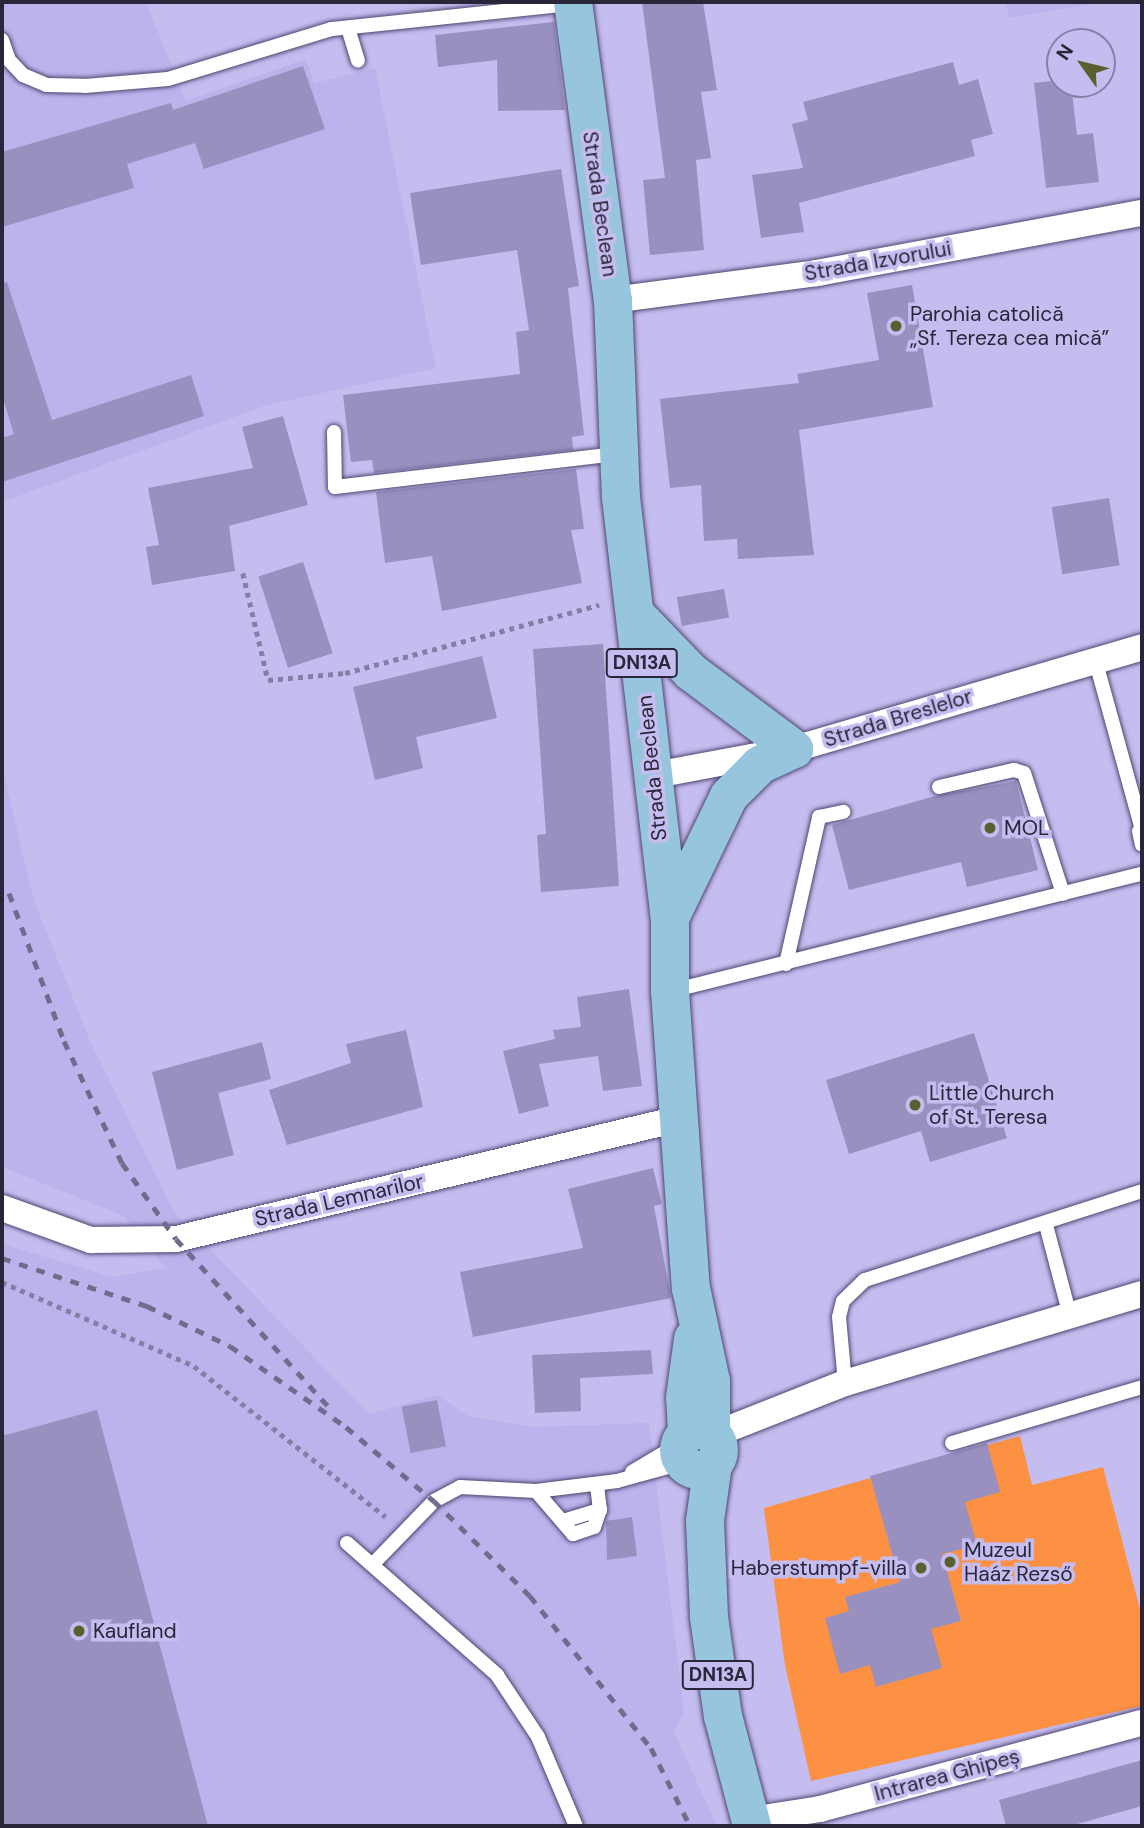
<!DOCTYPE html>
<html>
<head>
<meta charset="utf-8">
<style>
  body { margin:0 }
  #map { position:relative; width:1144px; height:1828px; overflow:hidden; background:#c5bcef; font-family:"DM Sans",sans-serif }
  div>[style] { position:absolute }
  .built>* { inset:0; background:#bcb2ec }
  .green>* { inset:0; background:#fc9043 }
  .building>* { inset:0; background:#9990c0; transform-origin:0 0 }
  .path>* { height:4.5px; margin-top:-2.25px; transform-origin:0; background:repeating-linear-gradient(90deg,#867fa5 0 5px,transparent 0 10px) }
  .roads { filter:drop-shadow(0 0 2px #4f4671) drop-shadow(0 0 2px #4f4671) }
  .service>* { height:14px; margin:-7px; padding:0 7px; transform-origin:7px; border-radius:7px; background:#fff }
  .minor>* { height:26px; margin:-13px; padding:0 13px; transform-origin:13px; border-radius:13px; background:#fff }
  .primary>* { height:38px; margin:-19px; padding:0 19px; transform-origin:19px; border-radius:19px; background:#97c5dd }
  .primary>.ring { margin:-19px; padding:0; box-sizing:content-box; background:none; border:38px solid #97c5dd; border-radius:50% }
  .rail>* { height:5px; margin-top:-2.5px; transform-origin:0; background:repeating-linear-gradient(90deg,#716b8d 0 9px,transparent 0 18px) }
  .dots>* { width:19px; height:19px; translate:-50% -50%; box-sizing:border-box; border:4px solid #c5bcef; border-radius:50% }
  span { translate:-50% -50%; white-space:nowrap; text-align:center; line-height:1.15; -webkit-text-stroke:7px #c5bcef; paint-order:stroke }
  .shield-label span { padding:2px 5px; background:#c5bcef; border:2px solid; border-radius:5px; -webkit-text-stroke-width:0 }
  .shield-label { font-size:19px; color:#2a263a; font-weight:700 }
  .street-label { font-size:21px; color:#2a263a }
  .poi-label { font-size:21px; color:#2a263a }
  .left { translate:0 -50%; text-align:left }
  .right { translate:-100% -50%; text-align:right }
  .frame { position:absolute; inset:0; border:4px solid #2a263a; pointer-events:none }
  .north { position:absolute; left:1046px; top:28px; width:70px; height:70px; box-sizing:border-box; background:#c5bcef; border:2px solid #8780a7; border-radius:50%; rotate:304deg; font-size:19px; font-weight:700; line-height:28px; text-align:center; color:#2a263a }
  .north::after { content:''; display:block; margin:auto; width:24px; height:32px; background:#5b5f2d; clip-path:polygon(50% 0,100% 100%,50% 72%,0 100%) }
</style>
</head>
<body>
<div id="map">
  <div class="built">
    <div style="clip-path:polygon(2px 2px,146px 2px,186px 101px,306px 59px,314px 83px,375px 68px,436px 368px,267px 405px,2px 502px)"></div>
    <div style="clip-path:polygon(1006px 2px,1104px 2px,1009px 18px)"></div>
    <div style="clip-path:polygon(2px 768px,34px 901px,90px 1041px,174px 1212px,369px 1414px,437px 1395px,468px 1416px,532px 1427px,649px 1423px,684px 1713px,674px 1732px,717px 1826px,2px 1826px,2px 1244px,113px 1277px,166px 1268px,124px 1216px,2px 1167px)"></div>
  </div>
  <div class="green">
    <div style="clip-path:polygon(1020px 1436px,1032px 1485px,1103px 1467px,1142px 1617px,1142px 1706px,811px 1781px,785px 1665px,764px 1508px)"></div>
  </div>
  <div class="building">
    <div style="clip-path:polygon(642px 2px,703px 2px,717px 90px,701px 92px,711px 158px,696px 160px,704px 250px,650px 255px,643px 180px,665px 178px)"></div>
    <div style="clip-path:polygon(554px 22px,565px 110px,498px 111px,497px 60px,438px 67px,435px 35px)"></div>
    <div style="clip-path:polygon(953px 62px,959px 85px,978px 79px,993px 134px,971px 140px,975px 156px,799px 203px,804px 232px,761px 238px,752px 175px,803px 168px,792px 124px,808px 120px,803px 102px)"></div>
    <div style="clip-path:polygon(303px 66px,325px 129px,204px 169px,195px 143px,127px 164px,134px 188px,2px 227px,2px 152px,171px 103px,173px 110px)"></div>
    <div style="clip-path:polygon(1060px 80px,1071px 84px,1077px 135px,1093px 133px,1099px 182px,1046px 188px,1034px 83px)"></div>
    <div style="clip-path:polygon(561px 169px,579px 286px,568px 288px,584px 435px,572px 437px,573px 450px,374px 473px,372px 460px,351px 462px,343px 395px,520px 374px,516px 332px,529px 330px,517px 250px,421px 265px,410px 193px)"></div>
    <div style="clip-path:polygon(7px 282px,52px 420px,191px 375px,204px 416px,2px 482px,2px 438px,14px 434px,2px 396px,2px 283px)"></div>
    <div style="clip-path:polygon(912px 285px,933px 407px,799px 430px,814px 555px,738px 559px,737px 539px,704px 541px,701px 485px,670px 488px,660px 399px,799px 383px,797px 374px,879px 360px,867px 293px)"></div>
    <div style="clip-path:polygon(283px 416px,308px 505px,229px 526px,235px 571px,152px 585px,146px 547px,159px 545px,148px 488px,253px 468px,242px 427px)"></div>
    <div style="clip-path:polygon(576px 469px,584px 529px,571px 530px,582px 583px,442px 611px,432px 556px,385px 563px,376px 492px)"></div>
    <div style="left:1109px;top:498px;width:68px;height:58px;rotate:81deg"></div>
    <div style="left:303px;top:562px;width:96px;height:47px;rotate:72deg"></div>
    <div style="left:724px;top:589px;width:29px;height:48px;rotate:80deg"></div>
    <div style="clip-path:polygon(603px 644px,619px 886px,541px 892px,537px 835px,546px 834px,533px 649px)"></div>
    <div style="clip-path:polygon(482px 656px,497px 718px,416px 737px,423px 768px,375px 780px,353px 687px)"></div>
    <div style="clip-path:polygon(1016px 781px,1038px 870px,967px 887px,961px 862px,849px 890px,832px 825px,935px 796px)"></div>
    <div style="clip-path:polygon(629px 989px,642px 1086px,603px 1091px,598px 1056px,539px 1064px,549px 1106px,519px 1114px,503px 1051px,555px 1039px,553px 1030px,581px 1027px,577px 997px)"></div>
    <div style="clip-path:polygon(406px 1030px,423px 1107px,287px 1145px,269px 1090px,351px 1063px,346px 1044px)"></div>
    <div style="clip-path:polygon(974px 1033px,1007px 1138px,930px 1162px,921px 1131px,849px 1154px,826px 1080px)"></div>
    <div style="clip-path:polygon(262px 1042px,271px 1079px,218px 1093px,234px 1155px,177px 1170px,152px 1072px)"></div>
    <div style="clip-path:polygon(653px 1168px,662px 1204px,654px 1206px,671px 1298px,473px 1337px,460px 1272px,583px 1248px,568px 1189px)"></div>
    <div style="clip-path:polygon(651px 1350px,653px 1374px,580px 1378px,581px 1411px,535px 1413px,532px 1355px)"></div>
    <div style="left:437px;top:1400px;width:47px;height:36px;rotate:79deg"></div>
    <div style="clip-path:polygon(97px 1410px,208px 1826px,2px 1826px,2px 1436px)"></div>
    <div style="clip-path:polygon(987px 1443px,1000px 1492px,965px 1502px,977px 1545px,942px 1554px,961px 1621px,931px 1629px,942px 1668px,876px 1687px,870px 1665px,840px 1674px,825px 1618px,849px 1611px,845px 1597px,900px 1582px,870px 1476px)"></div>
    <div style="clip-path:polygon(632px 1517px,637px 1556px,607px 1560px,606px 1521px)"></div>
    <div style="clip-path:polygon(1142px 1760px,1142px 1806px,1070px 1826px,1006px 1826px,999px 1800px)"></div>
  </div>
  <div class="path">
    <div style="left:243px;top:573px;width:110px;rotate:76.8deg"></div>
    <div style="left:268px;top:680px;width:77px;rotate:-5.2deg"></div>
    <div style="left:345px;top:673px;width:263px;rotate:-15deg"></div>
    <div style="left:2px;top:1282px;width:210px;rotate:23.6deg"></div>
    <div style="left:194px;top:1366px;width:244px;rotate:38.2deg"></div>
  </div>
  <div class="roads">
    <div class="service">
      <div style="left:348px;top:28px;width:34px;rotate:73deg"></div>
      <div style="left:2px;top:40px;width:21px;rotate:71deg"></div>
      <div style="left:9px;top:60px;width:21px;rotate:47deg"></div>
      <div style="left:23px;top:75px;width:25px;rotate:23deg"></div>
      <div style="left:46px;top:85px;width:39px;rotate:1deg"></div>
      <div style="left:85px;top:86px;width:83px;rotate:-4.8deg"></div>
      <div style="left:168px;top:79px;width:171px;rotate:-17deg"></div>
      <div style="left:332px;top:29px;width:240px;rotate:-6deg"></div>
      <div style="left:334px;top:432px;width:55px;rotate:89deg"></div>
      <div style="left:335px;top:487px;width:285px;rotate:-6.7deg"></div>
      <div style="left:1095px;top:659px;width:177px;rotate:74.6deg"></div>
      <div style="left:939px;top:787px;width:77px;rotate:-12.8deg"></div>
      <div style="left:1014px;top:770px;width:10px;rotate:17deg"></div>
      <div style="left:1024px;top:773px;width:127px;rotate:72.1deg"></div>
      <div style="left:1139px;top:831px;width:14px;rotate:78deg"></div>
      <div style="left:786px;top:964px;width:151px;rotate:-77.3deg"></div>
      <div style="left:819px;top:817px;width:25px;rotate:-12deg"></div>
      <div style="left:671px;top:991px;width:485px;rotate:-14deg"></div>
      <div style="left:1046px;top:1225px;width:94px;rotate:75.2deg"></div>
      <div style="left:845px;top:1383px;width:66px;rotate:-95.2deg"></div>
      <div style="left:839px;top:1317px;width:16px;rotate:-76deg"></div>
      <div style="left:843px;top:1301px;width:30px;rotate:-44deg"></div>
      <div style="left:865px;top:1280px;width:291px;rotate:-17.8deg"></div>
      <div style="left:952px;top:1443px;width:198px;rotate:-16.4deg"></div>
      <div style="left:632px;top:1472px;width:55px;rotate:-30.8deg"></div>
      <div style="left:536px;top:1491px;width:57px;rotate:49.3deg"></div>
      <div style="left:573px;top:1534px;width:22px;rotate:-18deg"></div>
      <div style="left:594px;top:1527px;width:18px;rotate:-71deg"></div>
      <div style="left:600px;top:1510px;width:26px;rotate:-97deg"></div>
      <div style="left:563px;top:1521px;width:39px;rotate:-17deg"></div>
      <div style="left:347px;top:1543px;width:200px;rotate:41.3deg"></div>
      <div style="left:497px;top:1675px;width:74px;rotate:56.5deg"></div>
      <div style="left:538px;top:1737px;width:97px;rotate:66.9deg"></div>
      <div style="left:374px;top:1563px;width:86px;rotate:-45.9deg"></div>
      <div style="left:434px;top:1501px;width:30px;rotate:-28deg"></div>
      <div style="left:460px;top:1487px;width:76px;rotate:3deg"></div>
      <div style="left:536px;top:1491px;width:82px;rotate:-7deg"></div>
      <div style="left:617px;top:1481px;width:68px;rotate:-15.3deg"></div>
    </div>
    <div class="minor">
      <div style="left:613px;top:300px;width:206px;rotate:-7.5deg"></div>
      <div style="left:817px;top:273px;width:330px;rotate:-10.5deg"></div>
      <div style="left:650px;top:776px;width:147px;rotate:-10.6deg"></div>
      <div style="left:794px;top:749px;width:363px;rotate:-16.3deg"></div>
      <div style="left:2px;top:1208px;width:95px;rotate:19.8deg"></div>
      <div style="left:91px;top:1240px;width:85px;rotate:-0.7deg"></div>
      <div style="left:176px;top:1239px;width:516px;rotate:-13.44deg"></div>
      <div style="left:713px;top:1435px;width:142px;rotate:-21.5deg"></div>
      <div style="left:845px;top:1383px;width:310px;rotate:-16.7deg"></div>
      <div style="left:750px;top:1820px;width:71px;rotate:-8.9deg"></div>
      <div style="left:820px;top:1809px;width:333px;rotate:-15deg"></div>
    </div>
    <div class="primary">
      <div style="left:573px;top:2px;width:301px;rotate:82.4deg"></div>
      <div style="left:613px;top:300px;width:197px;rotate:87.7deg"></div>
      <div style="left:621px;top:497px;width:424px;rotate:83.4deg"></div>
      <div style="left:670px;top:918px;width:73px;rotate:90deg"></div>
      <div style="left:670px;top:991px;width:298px;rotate:86deg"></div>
      <div style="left:691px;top:1288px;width:95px;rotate:77.9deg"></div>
      <div style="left:711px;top:1381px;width:52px;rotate:90deg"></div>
      <div style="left:639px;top:618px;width:75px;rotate:46.1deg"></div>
      <div style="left:691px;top:672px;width:129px;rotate:36.8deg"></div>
      <div style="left:794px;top:749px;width:38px;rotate:155deg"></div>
      <div style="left:760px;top:765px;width:44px;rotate:135deg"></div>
      <div style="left:729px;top:796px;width:136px;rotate:115.8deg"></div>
      <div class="ring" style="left:679px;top:1430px;width:2px;height:2px"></div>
      <div style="left:687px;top:1433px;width:35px;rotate:-93deg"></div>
      <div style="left:685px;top:1398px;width:60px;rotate:-82.3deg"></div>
      <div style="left:713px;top:1464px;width:58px;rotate:98deg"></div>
      <div style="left:705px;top:1521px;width:96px;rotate:87.6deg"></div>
      <div style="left:709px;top:1617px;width:100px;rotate:82deg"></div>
      <div style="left:723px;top:1716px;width:114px;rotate:75.2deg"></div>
    </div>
  </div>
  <div class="rail">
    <div style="left:9px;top:893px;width:158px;rotate:69.6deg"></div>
    <div style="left:64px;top:1041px;width:135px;rotate:64.6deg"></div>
    <div style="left:122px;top:1163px;width:93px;rotate:54.6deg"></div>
    <div style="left:176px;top:1239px;width:229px;rotate:47.7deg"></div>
    <div style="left:2px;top:1258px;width:153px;rotate:18.3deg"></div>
    <div style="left:147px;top:1306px;width:92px;rotate:25.7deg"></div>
    <div style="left:230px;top:1346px;width:141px;rotate:34.9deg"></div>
    <div style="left:346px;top:1427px;width:115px;rotate:40.1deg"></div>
    <div style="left:434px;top:1501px;width:135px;rotate:44.7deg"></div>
    <div style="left:530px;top:1596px;width:194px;rotate:51.5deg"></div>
    <div style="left:651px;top:1748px;width:87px;rotate:63.4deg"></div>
  </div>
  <div class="dots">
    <div style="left:896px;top:326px;background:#5b5f2d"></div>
    <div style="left:990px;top:828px;background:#5b5f2d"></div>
    <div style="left:915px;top:1105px;background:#5b5f2d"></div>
    <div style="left:950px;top:1562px;background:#5b5f2d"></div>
    <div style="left:921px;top:1568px;background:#5b5f2d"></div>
    <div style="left:79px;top:1631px;background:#5b5f2d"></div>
  </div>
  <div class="shield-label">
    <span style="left:642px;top:663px">DN13A</span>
    <span style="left:718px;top:1675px">DN13A</span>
  </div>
  <div class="street-label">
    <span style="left:600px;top:204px;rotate:82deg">Strada Beclean</span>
    <span style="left:878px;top:261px;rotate:-10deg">Strada Izvorului</span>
    <span style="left:898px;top:718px;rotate:-17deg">Strada Breslelor</span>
    <span style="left:652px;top:768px;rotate:-96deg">Strada Beclean</span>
    <span style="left:339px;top:1200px;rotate:-13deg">Strada Lemnarilor</span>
    <span style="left:947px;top:1775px;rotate:-15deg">Intrarea Ghipeș</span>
  </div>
  <div class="poi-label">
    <span class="left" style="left:910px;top:326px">Parohia catolică<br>„Sf. Tereza cea mică”</span>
    <span class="left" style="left:1004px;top:828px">MOL</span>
    <span class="left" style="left:929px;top:1105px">Little Church<br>of St. Teresa</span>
    <span class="left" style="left:964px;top:1562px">Muzeul<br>Haáz Rezső</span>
    <span class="right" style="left:907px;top:1568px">Haberstumpf-villa</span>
    <span class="left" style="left:93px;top:1631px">Kaufland</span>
  </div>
  <div class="frame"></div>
  <div class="north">N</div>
</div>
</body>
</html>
